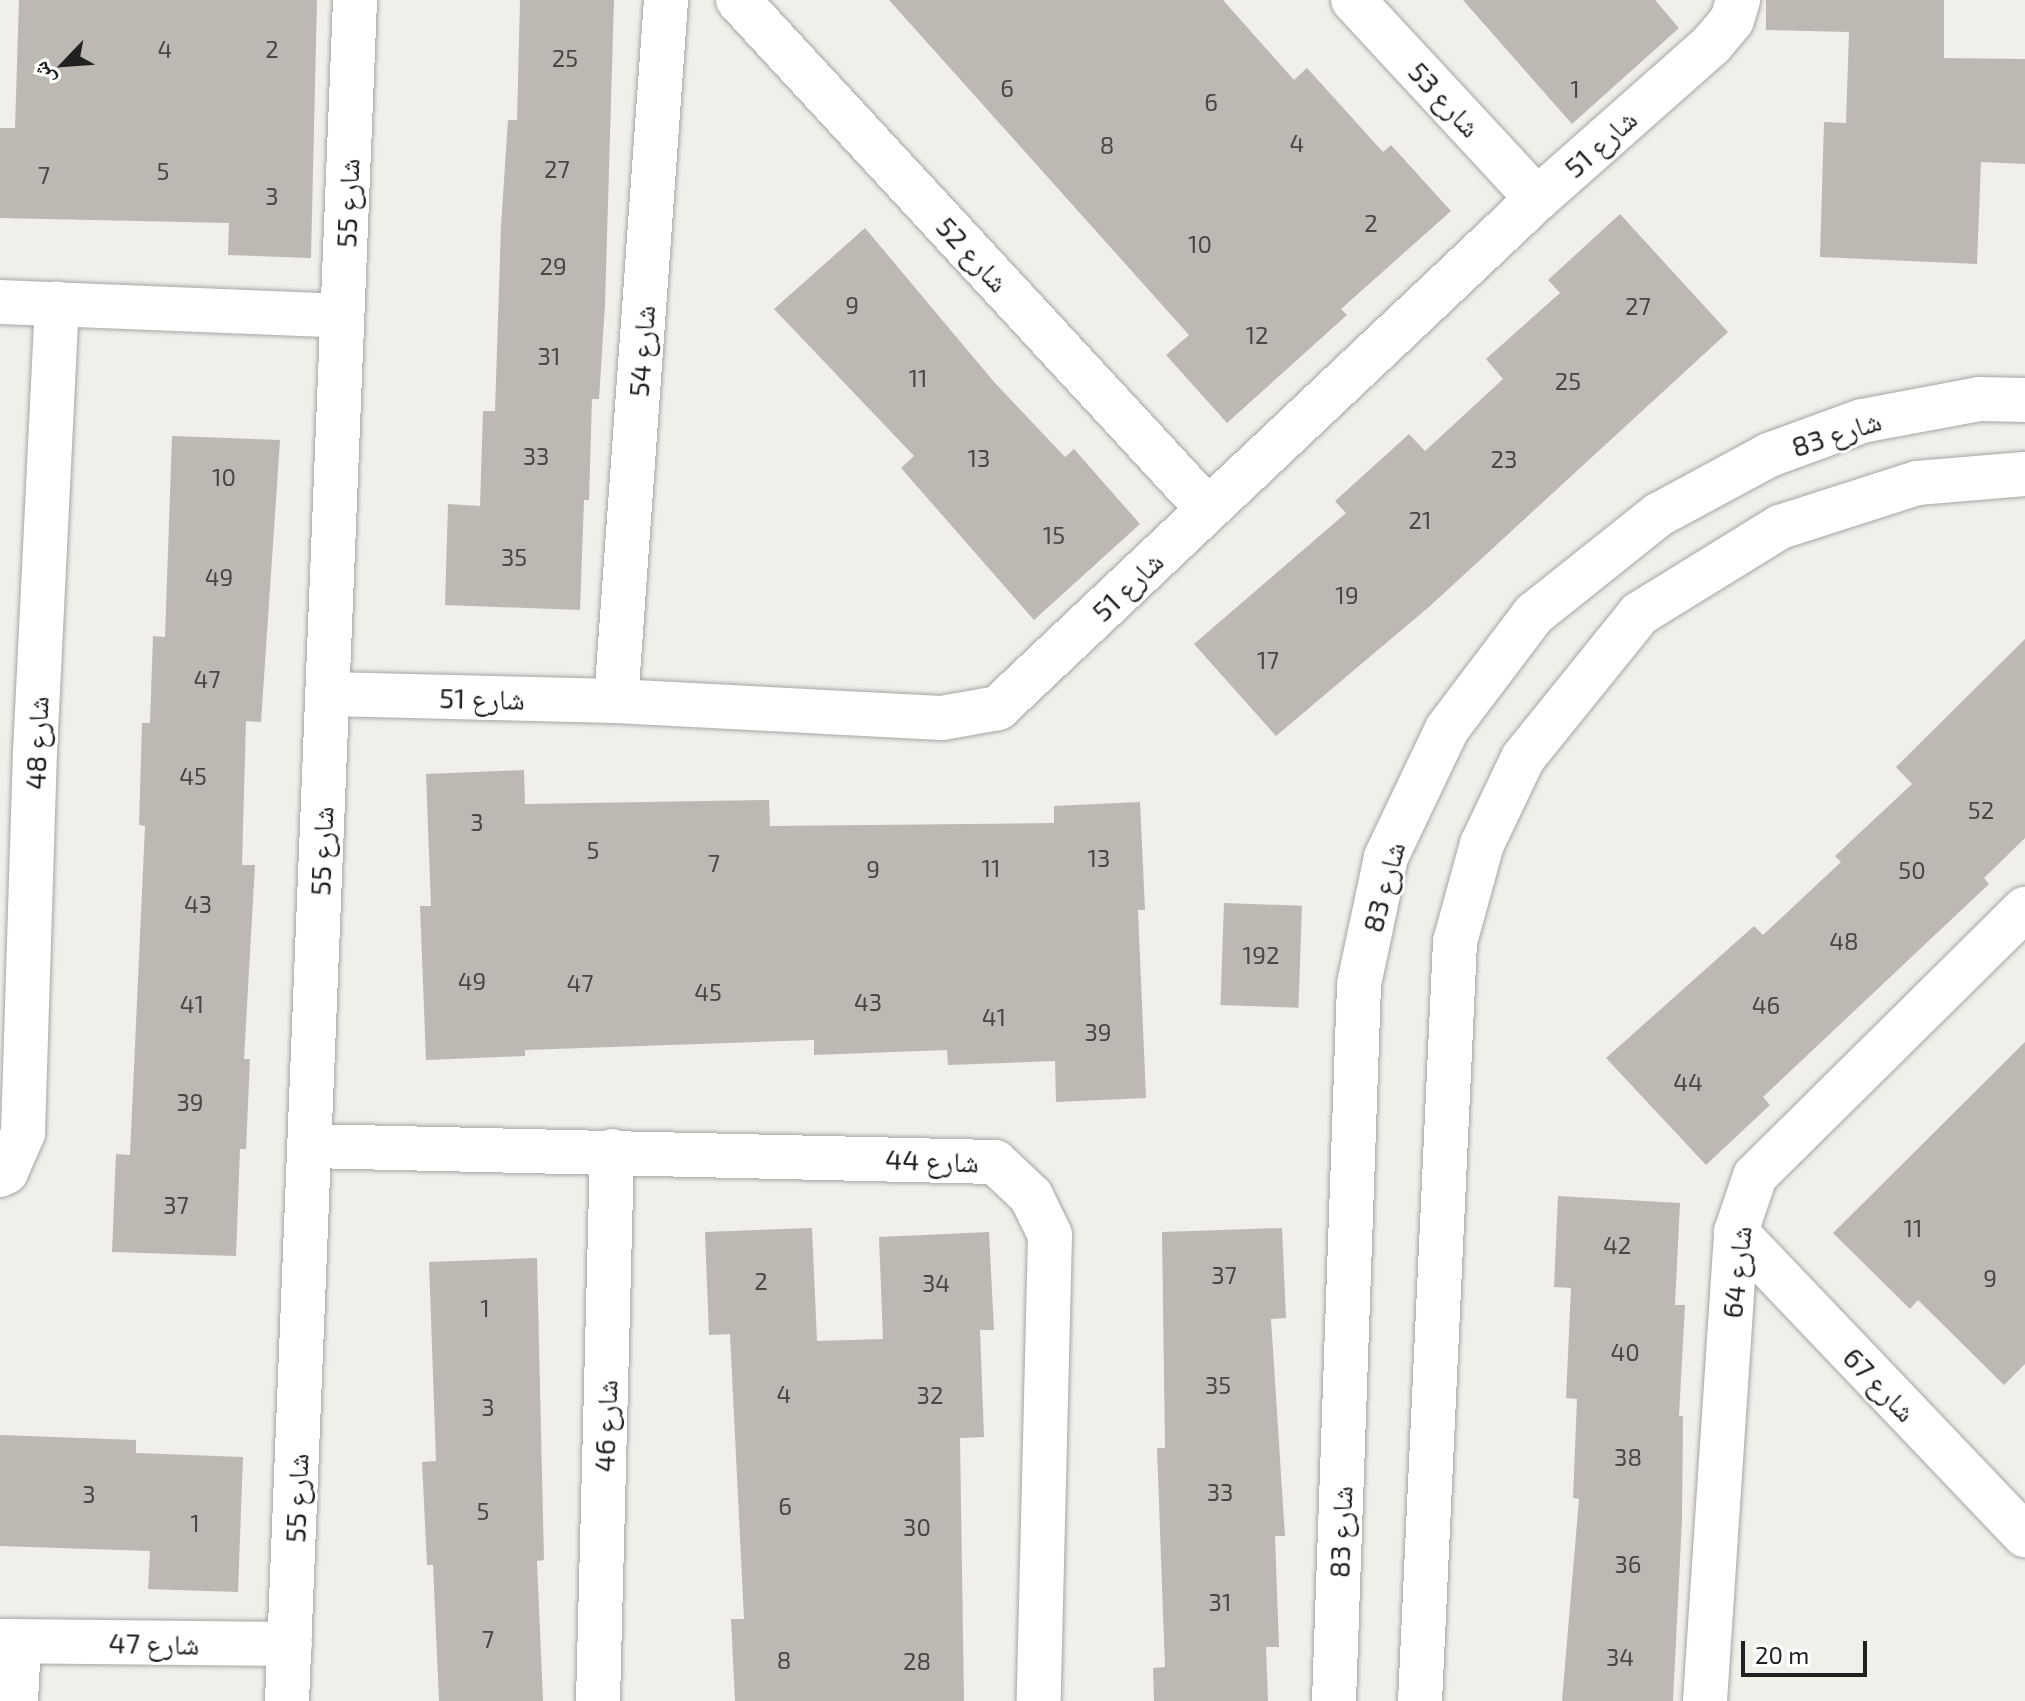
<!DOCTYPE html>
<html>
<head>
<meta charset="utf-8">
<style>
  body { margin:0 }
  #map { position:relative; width:2025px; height:1701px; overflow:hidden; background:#f1efe9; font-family:"Exo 2","Noto Naskh Arabic",sans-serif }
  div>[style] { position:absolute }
  .building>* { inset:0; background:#beb8b2; transform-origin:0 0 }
  .roads { filter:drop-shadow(0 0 2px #a5a5a5) drop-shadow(0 0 2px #a5a5a5) }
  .minor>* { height:44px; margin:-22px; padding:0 22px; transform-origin:22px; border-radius:22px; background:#fff }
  span { translate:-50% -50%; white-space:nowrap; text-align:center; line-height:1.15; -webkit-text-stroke:6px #fff; paint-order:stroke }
  .number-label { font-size:24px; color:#484745 }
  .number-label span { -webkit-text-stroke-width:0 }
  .street-label { font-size:28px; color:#212121 }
  .north { position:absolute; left:24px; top:24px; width:80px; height:80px; -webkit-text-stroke:6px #fff; paint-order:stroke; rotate:245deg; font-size:22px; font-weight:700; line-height:32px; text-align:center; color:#212121 }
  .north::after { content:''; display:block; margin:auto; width:28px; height:36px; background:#212121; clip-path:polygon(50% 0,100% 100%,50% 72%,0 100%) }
  .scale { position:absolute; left:1741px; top:1641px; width:126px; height:36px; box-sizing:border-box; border:4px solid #212121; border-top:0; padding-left:10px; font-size:24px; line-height:28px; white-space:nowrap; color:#212121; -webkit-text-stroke:6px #fff; paint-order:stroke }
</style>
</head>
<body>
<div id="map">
  <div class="building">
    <div style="clip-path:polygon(19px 0,317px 0,311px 258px,228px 255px,229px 223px,0 218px,0 128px,15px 128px)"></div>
    <div style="clip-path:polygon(520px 0,614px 0,605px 305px,599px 399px,592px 399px,589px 500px,584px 500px,580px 610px,445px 605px,448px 504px,480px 506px,483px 411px,495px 411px,501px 226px,508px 120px,517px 120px)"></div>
    <div style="clip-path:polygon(889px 0,1223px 0,1294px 80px,1307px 68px,1383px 152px,1391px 145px,1451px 211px,1341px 309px,1347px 315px,1227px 423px,1166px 355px,1189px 335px)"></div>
    <div style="clip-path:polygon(1463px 0,1655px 0,1679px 28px,1572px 124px)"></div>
    <div style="clip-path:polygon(1766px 0,1944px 0,1944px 58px,2025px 59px,2025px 164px,1981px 162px,1977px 264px,1820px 257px,1824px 122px,1846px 123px,1849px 32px,1766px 30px)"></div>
    <div style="clip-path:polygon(1620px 214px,1728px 332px,1430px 606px,1276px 736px,1194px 644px,1346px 513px,1335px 501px,1409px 434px,1425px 451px,1503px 379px,1486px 359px,1560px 293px,1548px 280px)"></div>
    <div style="clip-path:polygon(865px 228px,995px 383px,1065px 457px,1074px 449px,1140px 524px,1034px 620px,901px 468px,914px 456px,774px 309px)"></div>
    <div style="clip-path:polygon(172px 436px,280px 440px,261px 722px,246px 721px,242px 865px,255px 865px,244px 1059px,250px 1059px,246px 1149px,240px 1149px,236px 1256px,112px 1252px,116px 1154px,130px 1155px,145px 826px,139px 825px,142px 723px,150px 723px,153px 636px,165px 637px)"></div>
    <div style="clip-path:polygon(2025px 639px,2025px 838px,1984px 878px,1989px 884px,1763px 1097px,1770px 1105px,1706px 1165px,1606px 1058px,1754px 926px,1763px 935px,1841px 862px,1835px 856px,1912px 784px,1896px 767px)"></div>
    <div style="clip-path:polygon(524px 770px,525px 804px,769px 800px,770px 826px,1054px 823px,1054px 806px,1140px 802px,1145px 910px,1138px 910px,1146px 1098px,1056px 1102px,1055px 1061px,948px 1065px,947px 1050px,814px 1055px,814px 1040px,525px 1050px,525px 1056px,426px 1060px,420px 906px,431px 906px,426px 774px)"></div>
    <div style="left:1224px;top:903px;width:78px;height:102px;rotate:2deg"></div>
    <div style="clip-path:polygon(2025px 1042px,2025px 1364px,2004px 1385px,1918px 1300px,1910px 1309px,1833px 1233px)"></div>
    <div style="clip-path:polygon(1558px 1196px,1680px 1203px,1675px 1305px,1685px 1305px,1679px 1416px,1683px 1416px,1682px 1520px,1673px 1701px,1562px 1701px,1579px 1499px,1573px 1498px,1577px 1399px,1566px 1398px,1571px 1288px,1554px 1287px)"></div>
    <div style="clip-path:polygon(812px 1228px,817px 1341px,883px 1339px,879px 1237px,989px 1232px,994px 1330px,980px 1330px,984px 1437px,960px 1438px,964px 1701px,735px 1701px,731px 1619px,744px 1619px,730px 1334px,709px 1335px,705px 1232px)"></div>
    <div style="clip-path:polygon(1282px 1228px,1286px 1318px,1271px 1319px,1285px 1536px,1275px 1536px,1279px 1647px,1266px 1647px,1268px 1701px,1154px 1701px,1153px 1668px,1165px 1667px,1157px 1448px,1165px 1448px,1162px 1232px)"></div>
    <div style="clip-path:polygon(537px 1258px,544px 1560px,537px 1561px,543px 1701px,439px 1701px,433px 1565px,427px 1565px,422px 1462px,436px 1461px,429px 1262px)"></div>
    <div style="clip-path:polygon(0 1435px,136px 1440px,136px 1453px,243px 1457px,238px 1592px,148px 1589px,150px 1551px,0 1546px)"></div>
  </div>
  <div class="roads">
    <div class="minor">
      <div style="left:738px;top:0;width:691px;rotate:47.29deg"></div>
      <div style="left:1353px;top:0;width:271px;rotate:47.2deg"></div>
      <div style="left:0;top:302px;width:342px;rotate:2.3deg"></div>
      <div style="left:328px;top:694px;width:288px;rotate:1.4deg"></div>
      <div style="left:616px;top:701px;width:326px;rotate:3deg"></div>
      <div style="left:942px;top:718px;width:57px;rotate:-10.1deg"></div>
      <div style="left:998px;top:708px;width:741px;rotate:-43.36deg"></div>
      <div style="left:1537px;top:199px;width:234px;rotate:-41.5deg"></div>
      <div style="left:1712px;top:44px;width:31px;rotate:-50deg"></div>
      <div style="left:1732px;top:20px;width:21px;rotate:-73deg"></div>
      <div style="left:616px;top:701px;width:703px;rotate:-85.92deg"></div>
      <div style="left:310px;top:1146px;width:685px;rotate:1.34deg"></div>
      <div style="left:995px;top:1162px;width:50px;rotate:43.4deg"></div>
      <div style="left:1031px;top:1196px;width:43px;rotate:64deg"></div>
      <div style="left:1050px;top:1235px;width:466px;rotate:91.4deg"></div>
      <div style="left:0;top:1175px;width:7px;rotate:-27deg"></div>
      <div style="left:6px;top:1172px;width:43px;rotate:-66.4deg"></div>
      <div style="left:23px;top:1133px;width:381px;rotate:-88.2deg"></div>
      <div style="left:35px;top:752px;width:449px;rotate:-87.2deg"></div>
      <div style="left:1736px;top:1232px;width:419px;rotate:46.4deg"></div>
      <div style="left:0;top:1641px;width:290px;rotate:0.6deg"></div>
      <div style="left:16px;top:1701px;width:59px;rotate:-87.1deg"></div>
      <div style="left:287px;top:1701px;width:1702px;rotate:-87.71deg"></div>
      <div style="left:598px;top:1701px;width:550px;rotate:-88.54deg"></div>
      <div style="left:1334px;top:1701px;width:717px;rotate:-88deg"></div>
      <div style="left:1359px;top:984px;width:130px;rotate:-78deg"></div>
      <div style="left:1386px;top:857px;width:142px;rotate:-64.5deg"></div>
      <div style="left:1447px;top:729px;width:144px;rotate:-52.9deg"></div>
      <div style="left:1534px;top:614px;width:159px;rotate:-38.6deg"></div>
      <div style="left:1658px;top:515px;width:126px;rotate:-28.4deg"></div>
      <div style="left:1769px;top:455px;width:99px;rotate:-20.1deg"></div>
      <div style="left:1862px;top:421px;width:120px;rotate:-10.6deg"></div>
      <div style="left:1980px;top:399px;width:45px;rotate:1.3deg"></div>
      <div style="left:1420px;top:1701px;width:760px;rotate:-87.36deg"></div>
      <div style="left:1455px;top:942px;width:102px;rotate:-74.6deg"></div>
      <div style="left:1482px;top:844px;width:95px;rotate:-64.5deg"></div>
      <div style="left:1523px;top:758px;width:185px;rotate:-51.1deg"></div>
      <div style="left:1639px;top:614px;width:166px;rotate:-31.7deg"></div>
      <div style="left:1780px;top:527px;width:144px;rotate:-17.8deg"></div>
      <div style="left:1917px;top:483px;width:108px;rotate:-4.8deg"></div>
      <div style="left:1705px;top:1701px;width:470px;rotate:-86.2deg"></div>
      <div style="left:1736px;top:1232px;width:59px;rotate:-71.3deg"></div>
      <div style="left:1755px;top:1176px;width:380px;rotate:-44.7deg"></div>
    </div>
  </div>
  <div class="number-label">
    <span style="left:165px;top:49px">4</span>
    <span style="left:272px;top:49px">2</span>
    <span style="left:565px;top:58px">25</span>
    <span style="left:1007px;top:88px">6</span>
    <span style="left:1575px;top:89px">1</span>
    <span style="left:1211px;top:102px">6</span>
    <span style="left:1297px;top:143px">4</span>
    <span style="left:1107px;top:145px">8</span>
    <span style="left:557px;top:169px">27</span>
    <span style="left:163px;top:171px">5</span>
    <span style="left:44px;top:175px">7</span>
    <span style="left:272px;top:196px">3</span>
    <span style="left:1371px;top:223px">2</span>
    <span style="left:1200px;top:244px">10</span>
    <span style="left:553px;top:266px">29</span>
    <span style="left:852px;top:305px">9</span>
    <span style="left:1638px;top:306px">27</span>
    <span style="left:1257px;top:335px">12</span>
    <span style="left:549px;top:356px">31</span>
    <span style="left:918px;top:378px">11</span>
    <span style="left:1568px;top:381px">25</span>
    <span style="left:536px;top:456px">33</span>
    <span style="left:979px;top:458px">13</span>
    <span style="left:1504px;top:459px">23</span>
    <span style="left:224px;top:477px">10</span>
    <span style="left:1420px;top:520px">21</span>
    <span style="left:1054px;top:535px">15</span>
    <span style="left:514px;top:557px">35</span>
    <span style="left:219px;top:577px">49</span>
    <span style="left:1347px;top:595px">19</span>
    <span style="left:1268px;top:660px">17</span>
    <span style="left:207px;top:679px">47</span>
    <span style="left:193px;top:776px">45</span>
    <span style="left:1981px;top:810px">52</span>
    <span style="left:477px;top:822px">3</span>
    <span style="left:593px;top:850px">5</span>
    <span style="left:1099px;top:858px">13</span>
    <span style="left:714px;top:863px">7</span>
    <span style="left:991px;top:868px">11</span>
    <span style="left:873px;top:869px">9</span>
    <span style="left:1912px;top:870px">50</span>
    <span style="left:198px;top:904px">43</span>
    <span style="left:1844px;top:941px">48</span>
    <span style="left:1261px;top:955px">192</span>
    <span style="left:472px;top:981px">49</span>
    <span style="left:580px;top:983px">47</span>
    <span style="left:708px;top:992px">45</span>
    <span style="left:868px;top:1002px">43</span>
    <span style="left:192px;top:1004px">41</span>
    <span style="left:1766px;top:1005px">46</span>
    <span style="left:994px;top:1017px">41</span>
    <span style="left:1098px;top:1032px">39</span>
    <span style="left:1688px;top:1082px">44</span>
    <span style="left:190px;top:1102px">39</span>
    <span style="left:176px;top:1205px">37</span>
    <span style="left:1913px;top:1228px">11</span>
    <span style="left:1617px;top:1245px">42</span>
    <span style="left:1224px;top:1275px">37</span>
    <span style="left:1990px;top:1278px">9</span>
    <span style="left:761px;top:1281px">2</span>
    <span style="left:936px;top:1283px">34</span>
    <span style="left:485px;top:1308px">1</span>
    <span style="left:1625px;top:1352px">40</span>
    <span style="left:1218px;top:1385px">35</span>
    <span style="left:784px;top:1394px">4</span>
    <span style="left:930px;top:1395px">32</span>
    <span style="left:488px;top:1407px">3</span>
    <span style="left:1628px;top:1457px">38</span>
    <span style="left:1220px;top:1492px">33</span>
    <span style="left:89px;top:1494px">3</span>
    <span style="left:785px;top:1506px">6</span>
    <span style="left:483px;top:1511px">5</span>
    <span style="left:195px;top:1523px">1</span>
    <span style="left:917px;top:1527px">30</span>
    <span style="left:1628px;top:1564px">36</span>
    <span style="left:1220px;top:1602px">31</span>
    <span style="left:488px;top:1639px">7</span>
    <span style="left:1620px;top:1657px">34</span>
    <span style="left:784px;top:1660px">8</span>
    <span style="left:917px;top:1661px">28</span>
  </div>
  <div class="street-label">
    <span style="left:1445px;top:99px;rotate:47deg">شارع 53</span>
    <span style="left:1600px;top:143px;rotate:-42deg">شارع 51</span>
    <span style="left:347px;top:203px;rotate:-88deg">شارع 55</span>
    <span style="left:973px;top:254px;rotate:47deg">شارع 52</span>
    <span style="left:641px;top:351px;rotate:-86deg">شارع 54</span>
    <span style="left:1836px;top:433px;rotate:-18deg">شارع 83</span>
    <span style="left:1127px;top:586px;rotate:-44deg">شارع 51</span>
    <span style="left:482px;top:698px;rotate:1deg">شارع 51</span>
    <span style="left:36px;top:743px;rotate:-88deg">شارع 48</span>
    <span style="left:321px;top:851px;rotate:-88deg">شارع 55</span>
    <span style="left:1383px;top:887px;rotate:-75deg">شارع 83</span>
    <span style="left:932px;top:1160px;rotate:2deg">شارع 44</span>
    <span style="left:1736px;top:1272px;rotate:-84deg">شارع 64</span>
    <span style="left:1880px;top:1384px;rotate:46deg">شارع 67</span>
    <span style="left:605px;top:1426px;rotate:-88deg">شارع 46</span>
    <span style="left:296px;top:1498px;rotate:-88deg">شارع 55</span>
    <span style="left:1340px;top:1532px;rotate:-88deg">شارع 83</span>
    <span style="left:154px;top:1643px;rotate:1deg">شارع 47</span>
  </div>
  <div class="north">ش</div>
  <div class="scale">20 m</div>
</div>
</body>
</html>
